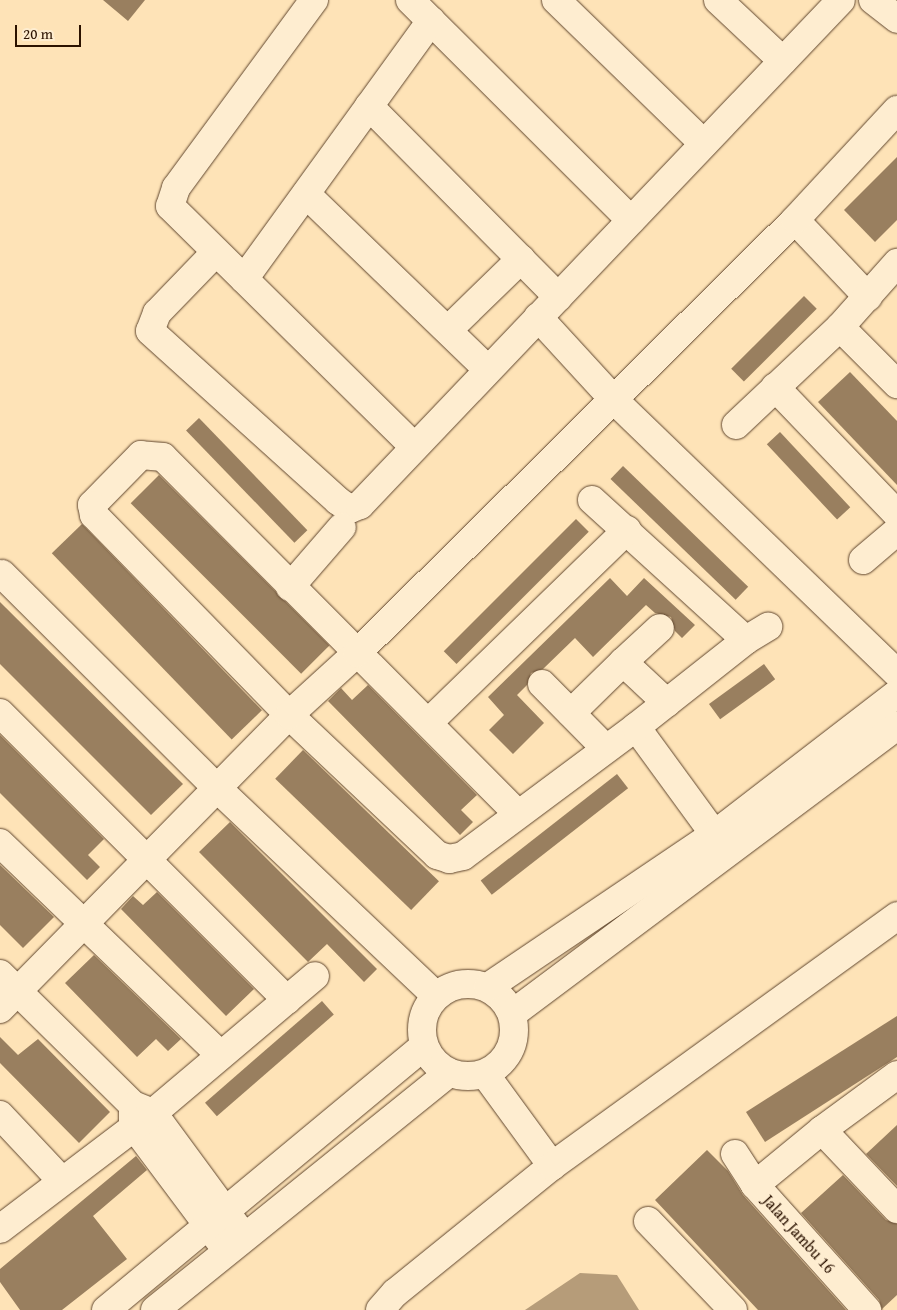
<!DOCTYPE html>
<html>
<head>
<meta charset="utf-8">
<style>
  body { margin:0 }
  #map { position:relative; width:897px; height:1310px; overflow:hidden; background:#fee3b7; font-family:"Gentium Book Plus",serif }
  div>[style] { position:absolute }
  .water>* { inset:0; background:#b69c79 }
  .building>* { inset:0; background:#997f5f; transform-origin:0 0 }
  .roads { filter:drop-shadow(0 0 1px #60462e) drop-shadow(0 0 1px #60462e) }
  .minor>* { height:28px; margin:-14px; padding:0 14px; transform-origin:14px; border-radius:14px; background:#feedd0 }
  .minor>.ring { margin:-14px; padding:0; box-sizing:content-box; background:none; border:28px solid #feedd0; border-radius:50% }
  span { translate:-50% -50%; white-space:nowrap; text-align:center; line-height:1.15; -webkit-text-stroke:5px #feedd0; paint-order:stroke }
  .street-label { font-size:16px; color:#2b1200 }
  .scale { position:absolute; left:15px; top:25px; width:66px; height:22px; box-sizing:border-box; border:2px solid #2b1200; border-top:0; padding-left:6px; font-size:15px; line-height:18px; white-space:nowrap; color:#2b1200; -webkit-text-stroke:4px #feedd0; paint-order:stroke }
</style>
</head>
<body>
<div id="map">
  <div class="water">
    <div style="clip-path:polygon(580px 1273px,617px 1275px,639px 1310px,525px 1310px)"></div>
  </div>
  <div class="building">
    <div style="clip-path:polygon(103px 0,145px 0,128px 21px)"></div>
    <div style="clip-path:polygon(897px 157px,897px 220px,875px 242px,844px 210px)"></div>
    <div style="left:804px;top:296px;width:18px;height:103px;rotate:45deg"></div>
    <div style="clip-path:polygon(850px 372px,897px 421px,897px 485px,818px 402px)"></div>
    <div style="left:199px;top:418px;width:156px;height:18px;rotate:46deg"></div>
    <div style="left:780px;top:432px;width:103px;height:18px;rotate:47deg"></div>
    <div style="left:623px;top:466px;width:174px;height:18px;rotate:44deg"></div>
    <div style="left:159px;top:475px;width:241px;height:40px;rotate:45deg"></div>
    <div style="left:576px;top:519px;width:18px;height:187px;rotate:45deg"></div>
    <div style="left:82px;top:524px;width:259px;height:42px;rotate:46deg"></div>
    <div style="clip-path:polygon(610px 578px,627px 596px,644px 578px,695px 625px,682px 638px,675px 631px,671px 617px,655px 613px,646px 605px,593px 657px,575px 638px,543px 669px,531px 673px,527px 685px,517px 695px,544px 723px,513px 754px,489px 730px,504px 715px,488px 697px)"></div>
    <div style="clip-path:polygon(0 602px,183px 784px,151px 815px,0 664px)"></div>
    <div style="left:764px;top:664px;width:19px;height:68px;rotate:54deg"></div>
    <div style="clip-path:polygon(368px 685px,477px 795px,461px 810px,473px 822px,460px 835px,328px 701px,341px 688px,352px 700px)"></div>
    <div style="clip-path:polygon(0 735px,104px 839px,88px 855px,100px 867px,87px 880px,0 793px)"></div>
    <div style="left:303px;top:750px;width:189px;height:40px;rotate:44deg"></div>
    <div style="left:617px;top:774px;width:18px;height:173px;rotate:52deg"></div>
    <div style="clip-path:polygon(230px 822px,377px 969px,364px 982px,327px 944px,308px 962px,199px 852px)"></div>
    <div style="clip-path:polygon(0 865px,54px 917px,23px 948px,0 925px)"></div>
    <div style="clip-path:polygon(157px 892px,254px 989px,226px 1016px,121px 909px,133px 896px,143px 905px)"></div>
    <div style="clip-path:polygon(94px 955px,181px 1039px,168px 1051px,156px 1039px,137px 1057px,65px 983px)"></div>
    <div style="left:322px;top:1001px;width:18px;height:155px;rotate:49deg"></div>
    <div style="clip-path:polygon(897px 1016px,897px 1057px,765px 1142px,746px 1112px)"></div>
    <div style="clip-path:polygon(0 1037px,18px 1055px,38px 1039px,110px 1112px,79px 1143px,0 1063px)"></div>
    <div style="clip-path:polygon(897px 1125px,897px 1186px,866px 1154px)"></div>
    <div style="clip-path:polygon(707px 1150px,728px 1171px,743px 1195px,846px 1310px,758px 1310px,655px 1200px)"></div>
    <div style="clip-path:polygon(136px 1156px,147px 1170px,93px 1216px,127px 1259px,62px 1310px,20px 1310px,0 1282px,0 1269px)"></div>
    <div style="clip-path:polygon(843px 1175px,886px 1220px,897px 1224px,897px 1295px,882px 1309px,879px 1300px,801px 1213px)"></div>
  </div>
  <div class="roads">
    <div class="minor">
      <div style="left:314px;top:0;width:233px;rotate:126.3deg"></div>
      <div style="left:176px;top:188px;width:19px;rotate:108deg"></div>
      <div style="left:170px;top:206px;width:343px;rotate:44.6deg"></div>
      <div style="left:410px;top:0;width:312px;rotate:44.9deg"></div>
      <div style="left:556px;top:0;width:206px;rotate:44.2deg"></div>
      <div style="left:718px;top:0;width:89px;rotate:43.2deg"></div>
      <div style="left:873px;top:0;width:31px;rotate:38deg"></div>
      <div style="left:369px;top:106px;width:269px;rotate:45.3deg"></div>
      <div style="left:306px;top:194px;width:253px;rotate:44deg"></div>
      <div style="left:795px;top:220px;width:106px;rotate:46.5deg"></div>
      <div style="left:216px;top:252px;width:85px;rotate:134deg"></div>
      <div style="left:157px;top:313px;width:19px;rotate:111deg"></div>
      <div style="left:150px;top:331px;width:253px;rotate:42.1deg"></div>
      <div style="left:338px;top:501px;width:14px;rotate:34deg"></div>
      <div style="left:350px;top:509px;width:11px;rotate:-22deg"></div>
      <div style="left:360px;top:505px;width:697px;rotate:-46.39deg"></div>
      <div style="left:244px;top:279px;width:319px;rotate:-54.1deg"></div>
      <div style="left:538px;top:317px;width:113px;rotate:47.5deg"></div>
      <div style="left:614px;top:400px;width:393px;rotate:44deg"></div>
      <div style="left:840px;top:327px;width:81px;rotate:45deg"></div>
      <div style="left:448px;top:330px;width:102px;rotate:-44.2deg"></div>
      <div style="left:775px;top:387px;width:176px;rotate:46.2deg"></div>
      <div style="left:736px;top:425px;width:143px;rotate:-43.3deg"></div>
      <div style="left:840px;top:327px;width:86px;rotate:-48.3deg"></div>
      <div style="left:592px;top:500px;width:208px;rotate:42.3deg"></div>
      <div style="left:863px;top:560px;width:45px;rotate:-40.5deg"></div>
      <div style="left:2px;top:574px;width:305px;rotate:44.9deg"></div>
      <div style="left:218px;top:789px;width:301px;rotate:43.5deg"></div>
      <div style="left:290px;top:587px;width:79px;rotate:-49.1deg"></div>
      <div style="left:623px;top:662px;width:50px;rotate:-42.6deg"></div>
      <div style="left:542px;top:684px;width:91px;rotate:45.4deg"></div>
      <div style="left:0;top:713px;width:406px;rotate:45deg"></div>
      <div style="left:571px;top:713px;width:73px;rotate:-44.4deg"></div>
      <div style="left:623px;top:662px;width:60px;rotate:43deg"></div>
      <div style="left:429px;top:722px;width:276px;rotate:-44.1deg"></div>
      <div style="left:636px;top:727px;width:151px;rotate:53.9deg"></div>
      <div style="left:518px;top:814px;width:503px;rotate:-134.84deg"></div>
      <div style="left:163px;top:457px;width:22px;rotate:-175deg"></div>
      <div style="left:141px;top:455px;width:70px;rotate:134.4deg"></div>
      <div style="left:92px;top:505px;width:10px;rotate:79deg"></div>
      <div style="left:94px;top:515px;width:279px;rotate:45.7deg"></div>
      <div style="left:289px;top:715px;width:204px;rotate:43.4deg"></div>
      <div style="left:437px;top:855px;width:13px;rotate:18deg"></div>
      <div style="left:449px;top:859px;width:14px;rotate:-12deg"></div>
      <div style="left:463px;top:856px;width:216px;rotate:-36.7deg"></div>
      <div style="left:636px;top:727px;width:140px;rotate:-38.3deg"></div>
      <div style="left:746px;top:640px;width:26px;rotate:-31deg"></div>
      <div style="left:0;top:843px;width:306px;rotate:43.9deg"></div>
      <div style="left:0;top:974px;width:187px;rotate:44.6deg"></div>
      <div style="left:133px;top:1105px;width:22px;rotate:22deg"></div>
      <div style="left:153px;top:1113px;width:140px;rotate:53.7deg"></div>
      <div class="ring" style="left:422px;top:984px;width:64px;height:64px"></div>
      <div style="left:488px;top:987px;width:274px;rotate:-34deg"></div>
      <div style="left:715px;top:834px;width:230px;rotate:-37.6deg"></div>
      <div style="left:0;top:1009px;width:412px;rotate:-45.5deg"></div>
      <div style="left:289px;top:715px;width:92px;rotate:-42.4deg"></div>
      <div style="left:357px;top:653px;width:616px;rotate:-44.67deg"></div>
      <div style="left:795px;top:220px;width:150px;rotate:-47.2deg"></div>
      <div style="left:512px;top:1014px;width:481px;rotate:-36.8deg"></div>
      <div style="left:485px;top:1074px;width:114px;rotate:53.9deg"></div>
      <div style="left:133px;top:1106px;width:19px;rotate:90deg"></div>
      <div style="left:133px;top:1125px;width:144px;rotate:53.2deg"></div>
      <div style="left:0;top:1115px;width:89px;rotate:46.8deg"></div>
      <div style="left:822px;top:1130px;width:109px;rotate:46.5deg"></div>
      <div style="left:735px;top:1154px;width:37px;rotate:57deg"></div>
      <div style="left:755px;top:1185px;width:168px;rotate:48.1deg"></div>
      <div style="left:755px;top:1185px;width:87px;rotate:-39.4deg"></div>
      <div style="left:822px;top:1130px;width:93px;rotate:-36.3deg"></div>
      <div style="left:648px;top:1221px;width:123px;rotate:46.3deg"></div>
      <div style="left:0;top:1229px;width:192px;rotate:-37.2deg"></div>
      <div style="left:153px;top:1113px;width:212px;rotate:-40.2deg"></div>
      <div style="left:106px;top:1310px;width:413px;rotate:-39.7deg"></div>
      <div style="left:155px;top:1310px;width:378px;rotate:-38.9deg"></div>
      <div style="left:380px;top:1310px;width:23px;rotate:-49deg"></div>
      <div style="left:395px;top:1293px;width:202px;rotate:-39deg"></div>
      <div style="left:552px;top:1166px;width:426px;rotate:-35.9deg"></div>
    </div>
  </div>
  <div class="street-label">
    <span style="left:799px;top:1234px;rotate:48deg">Jalan Jambu 16</span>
  </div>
  <div class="scale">20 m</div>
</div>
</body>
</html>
